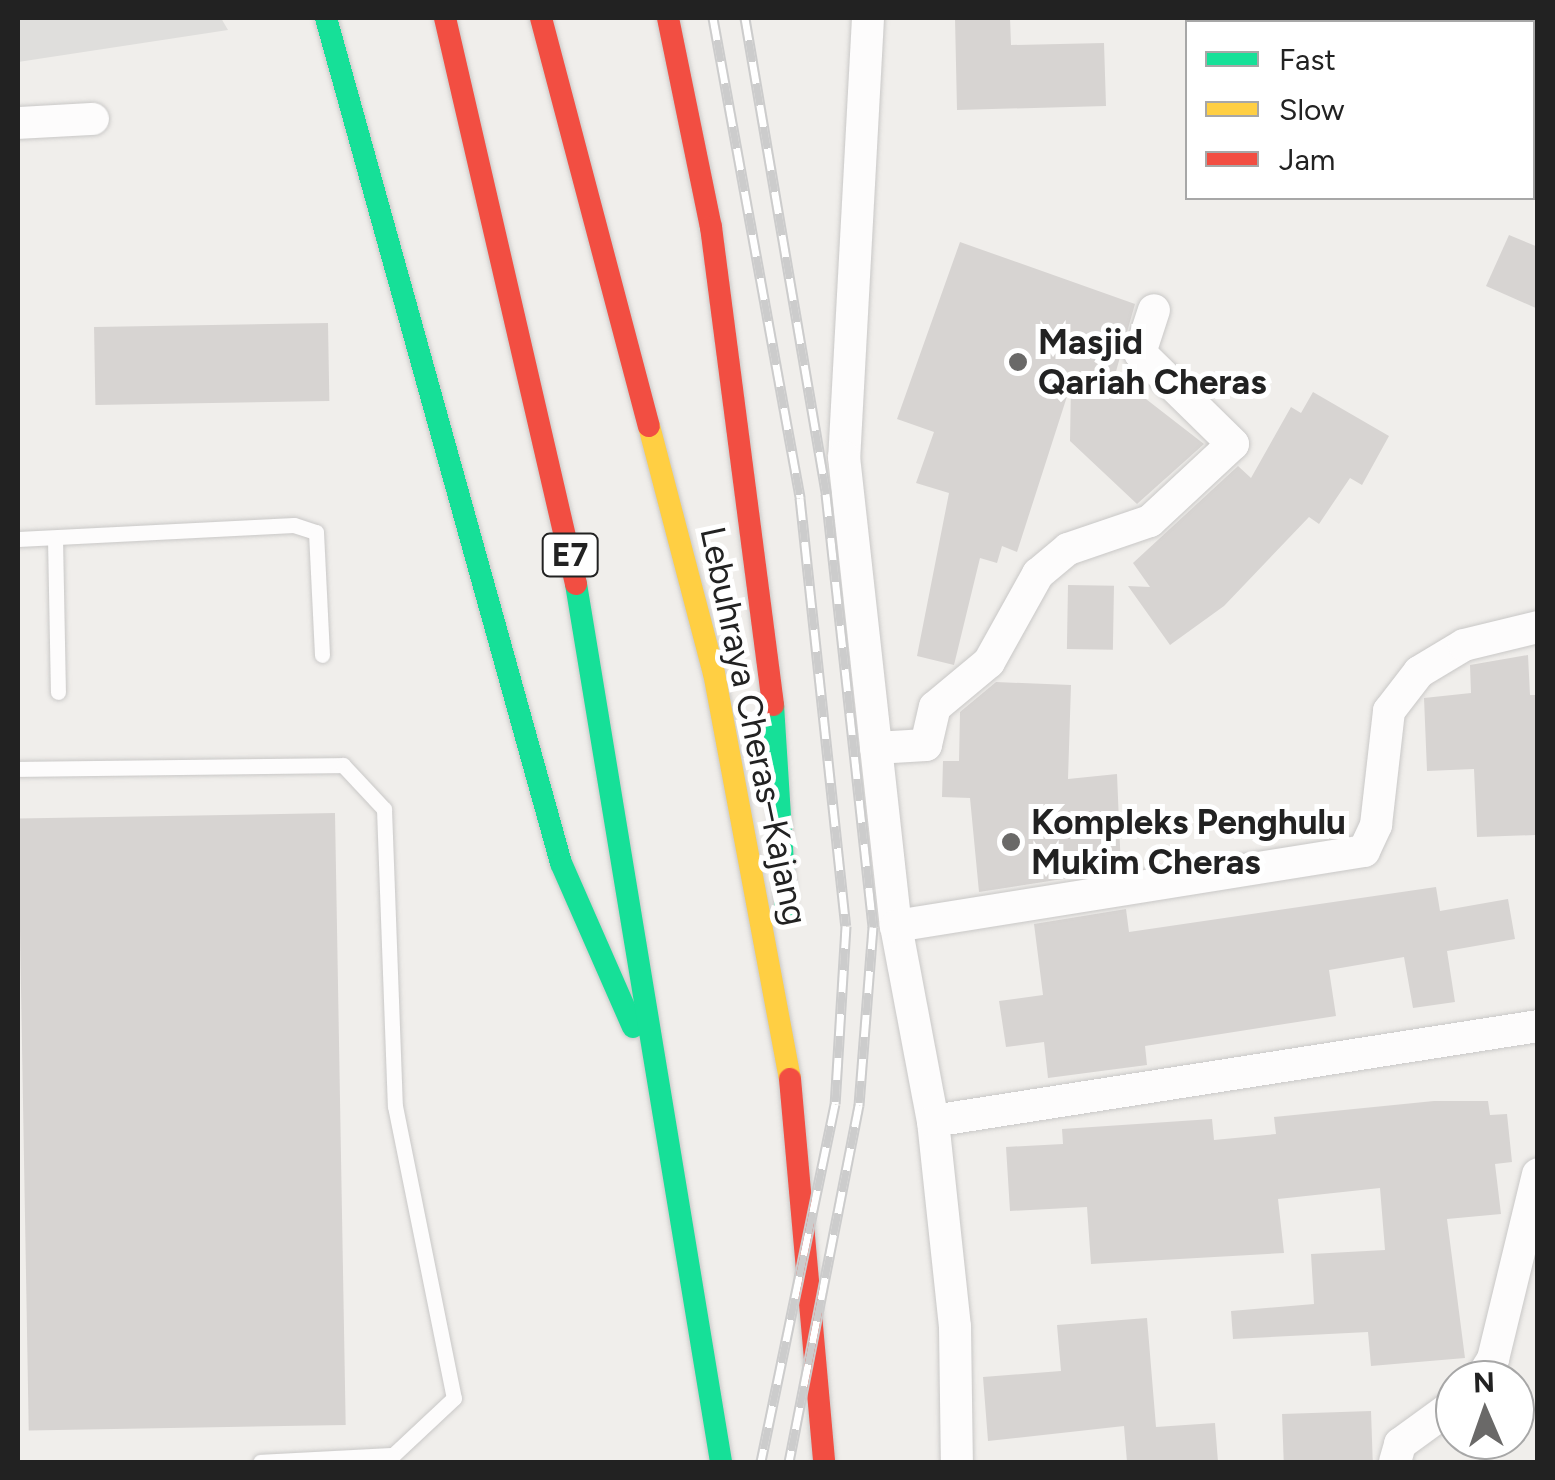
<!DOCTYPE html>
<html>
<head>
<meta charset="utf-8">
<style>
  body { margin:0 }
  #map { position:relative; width:1555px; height:1480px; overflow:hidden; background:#f0eeeb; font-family:Figtree,sans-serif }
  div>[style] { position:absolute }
  .residential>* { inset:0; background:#dfdedc }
  .building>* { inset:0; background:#d7d4d2; transform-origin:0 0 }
  .roads { filter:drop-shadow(0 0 2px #c9c8c7) drop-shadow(0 0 2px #c9c8c7) }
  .lane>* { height:15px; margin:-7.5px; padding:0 7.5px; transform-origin:7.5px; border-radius:7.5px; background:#fdfcfc }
  .street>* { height:32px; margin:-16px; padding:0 16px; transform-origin:16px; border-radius:16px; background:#fdfcfc }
  .fast>* { height:22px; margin:-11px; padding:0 11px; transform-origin:11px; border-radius:11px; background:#16e098 }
  .slow>* { height:22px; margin:-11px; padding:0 11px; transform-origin:11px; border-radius:11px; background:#ffcf43 }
  .jam>* { height:22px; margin:-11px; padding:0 11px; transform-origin:11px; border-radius:11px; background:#f24e42 }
  .rail>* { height:11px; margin-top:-5.5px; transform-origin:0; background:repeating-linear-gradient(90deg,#fff 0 22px,#ccc 0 44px); box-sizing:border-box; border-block:2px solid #ccc }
  .dots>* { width:28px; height:28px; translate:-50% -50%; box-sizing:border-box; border:5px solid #fff; border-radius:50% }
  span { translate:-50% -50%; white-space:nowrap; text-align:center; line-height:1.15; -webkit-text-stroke:10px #fff; paint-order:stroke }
  .shield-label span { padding:2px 8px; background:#fff; border:2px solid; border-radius:8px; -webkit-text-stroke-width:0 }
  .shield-label { font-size:32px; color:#222; font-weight:700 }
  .poi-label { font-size:35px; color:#222; font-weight:700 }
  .left { translate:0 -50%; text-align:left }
  .street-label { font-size:35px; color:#222 }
  .frame { position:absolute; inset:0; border:20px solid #222; pointer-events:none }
  .legend { position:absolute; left:1185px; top:20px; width:350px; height:180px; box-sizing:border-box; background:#fff; border:2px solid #a7a7a7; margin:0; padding:12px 18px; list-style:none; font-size:30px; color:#222 }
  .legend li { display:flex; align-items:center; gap:20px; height:50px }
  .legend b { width:50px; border:2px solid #a7a7a7 }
  .north { position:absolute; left:1435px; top:1360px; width:100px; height:100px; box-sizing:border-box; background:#fff; border:2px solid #a7a7a7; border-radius:50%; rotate:358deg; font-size:28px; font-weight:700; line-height:40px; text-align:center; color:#222 }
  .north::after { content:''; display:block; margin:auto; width:35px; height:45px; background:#6a6968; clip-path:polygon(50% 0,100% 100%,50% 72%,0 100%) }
</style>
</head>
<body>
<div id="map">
  <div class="residential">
    <div style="clip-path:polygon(18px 18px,221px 18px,228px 30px,18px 62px)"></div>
  </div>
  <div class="building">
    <div style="clip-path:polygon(955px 18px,1010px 18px,1011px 45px,1104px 43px,1106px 106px,957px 110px)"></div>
    <div style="clip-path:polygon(1509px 235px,1538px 247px,1538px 309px,1486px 286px)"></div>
    <div style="clip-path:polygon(960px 242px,1135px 304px,1115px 375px,1204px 444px,1137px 504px,1070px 441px,1071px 384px,1017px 552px,1002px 546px,997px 563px,980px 558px,954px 665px,917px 656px,949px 493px,916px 483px,934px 432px,897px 419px)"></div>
    <div style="left:328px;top:323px;width:78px;height:234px;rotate:89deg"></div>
    <div style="clip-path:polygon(1313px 392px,1389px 436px,1362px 485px,1350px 478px,1319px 524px,1309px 517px,1224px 606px,1170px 645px,1128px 586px,1150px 587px,1133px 563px,1238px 466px,1251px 478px,1291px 407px,1301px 413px)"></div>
    <div style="left:1068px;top:585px;width:46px;height:64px;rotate:1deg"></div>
    <div style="clip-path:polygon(1528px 655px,1530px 695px,1538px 695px,1535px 835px,1477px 837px,1474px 769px,1427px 771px,1424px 698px,1471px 693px,1470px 665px)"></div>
    <div style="clip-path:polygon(996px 682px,1071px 685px,1068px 779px,1117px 774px,1121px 870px,979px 892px,970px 798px,942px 797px,943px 761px,959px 761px,960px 712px)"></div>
    <div style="left:335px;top:813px;width:612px;height:317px;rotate:89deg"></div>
    <div style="clip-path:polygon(1436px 887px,1440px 911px,1508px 899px,1515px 939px,1447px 951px,1455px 1002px,1413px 1008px,1404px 957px,1329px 970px,1336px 1016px,1145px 1046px,1147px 1065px,1048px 1078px,1044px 1042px,1006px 1047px,999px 1001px,1043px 995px,1034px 924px,1126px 909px,1129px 932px)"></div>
    <div style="clip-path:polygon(1434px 1101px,1488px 1101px,1490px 1115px,1507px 1114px,1512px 1162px,1495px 1164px,1501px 1214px,1447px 1219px,1465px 1358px,1371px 1366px,1368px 1332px,1233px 1339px,1231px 1311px,1314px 1304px,1311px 1254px,1385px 1250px,1380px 1188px,1278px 1199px,1284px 1253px,1091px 1264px,1087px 1207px,1010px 1211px,1006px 1147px,1063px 1144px,1062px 1129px,1212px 1119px,1214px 1140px,1276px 1134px,1274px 1117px)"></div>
    <div style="clip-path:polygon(1147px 1318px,1156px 1427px,1215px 1423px,1218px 1462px,1127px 1462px,1124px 1426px,988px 1441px,983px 1377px,1061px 1371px,1057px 1325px)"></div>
    <div style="left:1371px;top:1411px;width:51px;height:89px;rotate:88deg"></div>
  </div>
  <div class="roads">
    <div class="lane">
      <div style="left:55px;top:538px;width:154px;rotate:88.9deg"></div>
      <div style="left:18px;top:539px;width:276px;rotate:-2.9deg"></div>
      <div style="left:294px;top:525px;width:23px;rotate:18deg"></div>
      <div style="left:316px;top:532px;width:123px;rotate:87.2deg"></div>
      <div style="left:18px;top:769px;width:325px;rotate:-0.7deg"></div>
      <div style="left:343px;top:765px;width:60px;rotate:47deg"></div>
      <div style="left:384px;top:809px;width:297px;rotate:87.9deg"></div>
      <div style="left:395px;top:1106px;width:298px;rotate:78.6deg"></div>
      <div style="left:454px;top:1398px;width:83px;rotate:136.9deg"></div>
      <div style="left:393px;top:1455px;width:133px;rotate:177deg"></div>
    </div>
    <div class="street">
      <div style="left:868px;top:18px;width:440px;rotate:93.1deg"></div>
      <div style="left:844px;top:457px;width:472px;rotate:83.7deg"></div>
      <div style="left:896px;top:926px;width:198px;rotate:79.3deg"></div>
      <div style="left:933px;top:1121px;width:207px;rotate:83.9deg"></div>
      <div style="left:955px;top:1327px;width:135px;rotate:89.2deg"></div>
      <div style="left:18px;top:123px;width:75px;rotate:-3.1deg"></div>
      <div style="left:876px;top:748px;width:50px;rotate:-3.4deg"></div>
      <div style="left:926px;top:745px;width:39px;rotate:-77deg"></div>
      <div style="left:935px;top:707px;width:70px;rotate:-39.8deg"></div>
      <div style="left:989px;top:662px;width:101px;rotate:-60.9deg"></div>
      <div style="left:1038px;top:574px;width:39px;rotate:-40deg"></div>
      <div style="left:1068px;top:549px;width:87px;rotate:-18.9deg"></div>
      <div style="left:1150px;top:521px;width:113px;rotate:-42.9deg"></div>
      <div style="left:1233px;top:444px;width:130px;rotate:-135.6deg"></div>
      <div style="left:1140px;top:353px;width:45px;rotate:-72deg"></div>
      <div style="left:896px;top:926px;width:474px;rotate:-9.1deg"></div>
      <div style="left:1364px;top:851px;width:29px;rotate:-65deg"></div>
      <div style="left:1376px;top:825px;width:115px;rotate:-83.5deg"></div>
      <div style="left:1389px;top:711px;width:49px;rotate:-52.4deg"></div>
      <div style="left:1419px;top:672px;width:52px;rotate:-31deg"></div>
      <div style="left:1464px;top:645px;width:76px;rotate:-13.7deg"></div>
      <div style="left:933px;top:1121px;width:612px;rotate:-8.92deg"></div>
      <div style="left:1480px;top:1380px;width:25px;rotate:-58deg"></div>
      <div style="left:1493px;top:1359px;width:190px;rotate:-76.3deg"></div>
      <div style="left:1395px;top:1462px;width:19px;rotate:-74deg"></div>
      <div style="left:1400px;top:1444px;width:68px;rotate:-36deg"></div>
    </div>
    <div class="fast">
      <div style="left:326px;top:18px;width:877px;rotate:74.46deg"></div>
      <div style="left:561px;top:863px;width:179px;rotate:66.3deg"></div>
      <div style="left:576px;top:584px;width:890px;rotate:80.62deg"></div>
      <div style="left:773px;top:705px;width:204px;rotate:86.4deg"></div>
    </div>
    <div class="slow">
      <div style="left:649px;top:426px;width:255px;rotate:75.3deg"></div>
      <div style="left:714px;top:673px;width:413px;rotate:79.4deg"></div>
    </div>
    <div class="jam">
      <div style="left:445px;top:18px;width:581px;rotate:76.97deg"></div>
      <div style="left:541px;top:18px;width:422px;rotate:75.2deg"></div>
      <div style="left:668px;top:18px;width:213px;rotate:78.4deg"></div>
      <div style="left:711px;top:227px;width:482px;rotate:82.6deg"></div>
      <div style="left:790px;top:1079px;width:385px;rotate:84.9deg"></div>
    </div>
  </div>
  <div class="rail">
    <div style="left:713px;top:18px;width:488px;rotate:79.7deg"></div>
    <div style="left:800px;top:498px;width:430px;rotate:83.9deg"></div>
    <div style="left:846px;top:926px;width:178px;rotate:93.5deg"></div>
    <div style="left:835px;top:1104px;width:366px;rotate:101.7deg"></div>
    <div style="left:745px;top:18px;width:483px;rotate:80.3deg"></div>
    <div style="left:826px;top:494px;width:436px;rotate:83.8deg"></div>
    <div style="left:873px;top:927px;width:179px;rotate:94.5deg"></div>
    <div style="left:859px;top:1105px;width:364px;rotate:101.1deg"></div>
  </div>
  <div class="dots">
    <div style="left:1018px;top:362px;background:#6a6968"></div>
    <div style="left:1011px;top:842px;background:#6a6968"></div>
  </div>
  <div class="shield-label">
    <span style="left:570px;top:555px">E7</span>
  </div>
  <div class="poi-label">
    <span class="left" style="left:1038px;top:362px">Masjid<br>Qariah Cheras</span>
    <span class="left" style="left:1031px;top:842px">Kompleks Penghulu<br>Mukim Cheras</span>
  </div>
  <div class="street-label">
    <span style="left:754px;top:726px;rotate:78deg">Lebuhraya Cheras–Kajang</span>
  </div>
  <div class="frame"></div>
  <ul class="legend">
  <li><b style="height:12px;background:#16e098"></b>Fast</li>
  <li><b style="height:12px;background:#ffcf43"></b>Slow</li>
  <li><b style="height:12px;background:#f24e42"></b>Jam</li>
  </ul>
  <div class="north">N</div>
</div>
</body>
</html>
